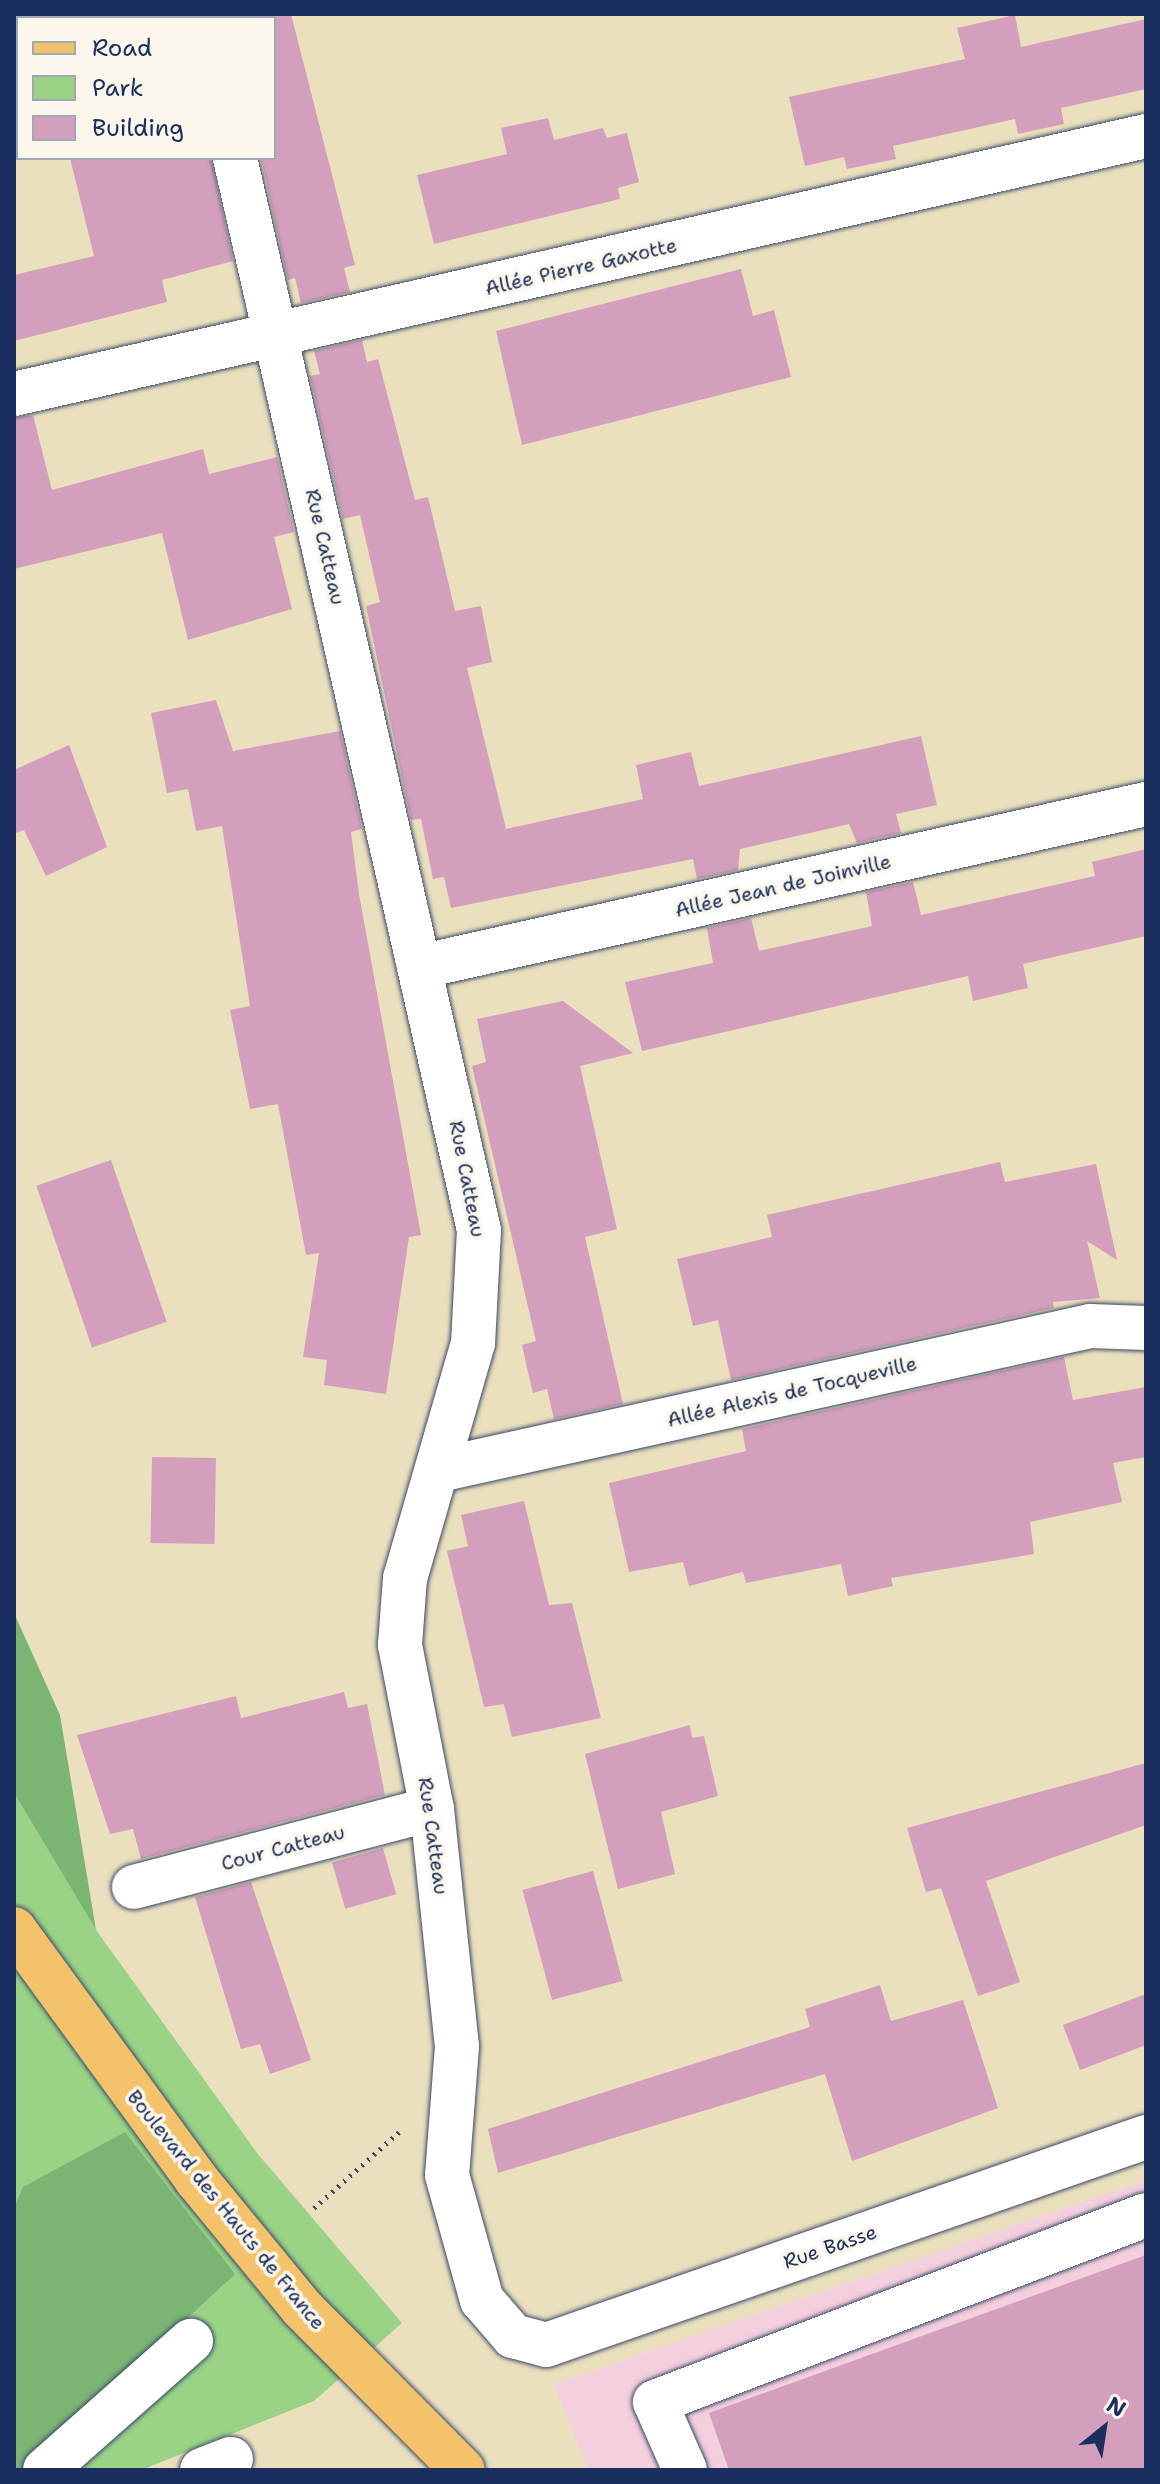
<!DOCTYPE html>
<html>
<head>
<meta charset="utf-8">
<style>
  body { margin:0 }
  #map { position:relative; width:1160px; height:2484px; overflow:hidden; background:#ebe0bd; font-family:"Shantell Sans",sans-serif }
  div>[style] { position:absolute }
  .built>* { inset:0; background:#f4cfdd }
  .green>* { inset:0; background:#9ad386 }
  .forest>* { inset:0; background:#7bb573 }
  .building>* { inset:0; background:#d39fbc; transform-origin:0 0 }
  .path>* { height:5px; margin-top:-2.5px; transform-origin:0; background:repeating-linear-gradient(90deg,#3a4a6c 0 2px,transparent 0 8px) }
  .roads { filter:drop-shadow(0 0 2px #3a4a6c) drop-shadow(0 0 2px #3a4a6c) }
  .minor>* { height:44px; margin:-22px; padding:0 22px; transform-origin:22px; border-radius:22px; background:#fff }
  .major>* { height:44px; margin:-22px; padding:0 22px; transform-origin:22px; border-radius:22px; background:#f3c26a }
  span { translate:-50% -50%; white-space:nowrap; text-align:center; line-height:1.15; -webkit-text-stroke:7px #fbf7ec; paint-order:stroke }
  .street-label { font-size:20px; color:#1b2f5e }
  .frame { position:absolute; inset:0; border:16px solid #1b2f5e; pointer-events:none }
  .legend { position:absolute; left:16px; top:16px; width:260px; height:144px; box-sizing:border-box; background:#fbf7ec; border:2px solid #a1a7b3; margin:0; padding:10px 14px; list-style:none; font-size:24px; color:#1b2f5e }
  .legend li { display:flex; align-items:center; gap:16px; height:40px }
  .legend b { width:40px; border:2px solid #a1a7b3 }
  .north { position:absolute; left:1064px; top:2388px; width:80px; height:80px; -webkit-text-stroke:6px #fbf7ec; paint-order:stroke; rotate:30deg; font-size:22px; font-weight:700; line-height:32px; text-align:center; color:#1b2f5e }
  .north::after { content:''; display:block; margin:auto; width:28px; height:36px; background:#1b2f5e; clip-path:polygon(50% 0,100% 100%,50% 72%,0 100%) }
</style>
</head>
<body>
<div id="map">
  <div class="built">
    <div style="clip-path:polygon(1146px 2180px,1146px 2470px,588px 2470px,554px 2384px)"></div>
  </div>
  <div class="green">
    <div style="clip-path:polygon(14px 1793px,96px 1930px,257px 2153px,402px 2323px,314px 2401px,141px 2470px,24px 2470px,14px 2208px)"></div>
  </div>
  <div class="forest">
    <div style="clip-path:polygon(14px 1613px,60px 1715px,96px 1930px,14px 1793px)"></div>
    <div style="clip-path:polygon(125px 2132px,235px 2274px,24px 2470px,14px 2470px,14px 2208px,23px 2187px)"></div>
  </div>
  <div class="building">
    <div style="clip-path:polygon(274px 14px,291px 14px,355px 265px,344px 268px,350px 292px,301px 303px,295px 278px,288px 280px,261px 158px,274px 158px)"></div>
    <div style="clip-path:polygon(1015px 15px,1021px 47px,1146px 19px,1146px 89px,1061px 108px,1064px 124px,1018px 134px,1015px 119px,893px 146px,896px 159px,847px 169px,844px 157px,805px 166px,789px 97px,965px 59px,957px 28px)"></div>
    <div style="clip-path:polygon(548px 118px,554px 140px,603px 128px,607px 138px,627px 133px,639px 182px,618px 188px,620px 199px,434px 244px,417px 175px,507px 154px,501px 128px)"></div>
    <div style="clip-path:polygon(70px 158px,211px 158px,233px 261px,162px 280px,167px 302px,14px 341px,14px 275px,94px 256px)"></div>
    <div style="clip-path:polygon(741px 269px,753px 316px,774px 310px,791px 377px,522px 445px,496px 331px)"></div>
    <div style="clip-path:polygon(362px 340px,367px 362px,378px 359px,415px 500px,428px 497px,455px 611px,481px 606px,492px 662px,467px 668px,506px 829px,643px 799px,636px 765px,691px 752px,699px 786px,921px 736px,937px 805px,896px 814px,901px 833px,857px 843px,849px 824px,740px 849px,738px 870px,697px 879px,693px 859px,451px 908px,444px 877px,433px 879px,421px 819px,411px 820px,366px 606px,380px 602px,360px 515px,343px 519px,310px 376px,320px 374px,314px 351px)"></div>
    <div style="clip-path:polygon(33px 415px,52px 490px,203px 449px,209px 474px,277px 457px,294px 532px,274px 537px,292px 609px,188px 640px,162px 533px,14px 569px,14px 418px)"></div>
    <div style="clip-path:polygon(216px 700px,233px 751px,340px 731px,362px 829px,351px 832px,359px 894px,421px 1235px,409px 1237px,386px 1394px,324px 1385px,327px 1360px,303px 1357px,319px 1253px,306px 1255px,278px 1104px,250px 1109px,230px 1010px,250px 1006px,222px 826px,196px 831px,188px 789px,167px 793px,151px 713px)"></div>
    <div style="clip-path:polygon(69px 745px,107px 847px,46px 876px,24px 830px,14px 834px,14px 770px)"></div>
    <div style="clip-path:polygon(1146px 849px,1146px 936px,1023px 964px,1028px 988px,973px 1001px,968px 976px,642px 1051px,625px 982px,713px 963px,707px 928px,751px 918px,759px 951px,872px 926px,866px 892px,913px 882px,921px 915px,1095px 876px,1092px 862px)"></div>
    <div style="clip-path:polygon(563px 1001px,633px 1053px,580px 1066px,617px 1229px,585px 1237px,623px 1404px,554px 1419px,547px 1389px,533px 1393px,527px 1368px,522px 1345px,536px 1341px,472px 1066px,486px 1062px,477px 1019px)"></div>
    <div style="left:111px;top:1160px;width:171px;height:79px;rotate:71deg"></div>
    <div style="clip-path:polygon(1000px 1162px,1005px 1182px,1096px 1164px,1117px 1260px,1087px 1241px,1100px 1298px,1053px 1302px,1054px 1308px,731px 1380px,718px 1320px,693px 1326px,677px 1259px,772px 1237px,767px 1215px)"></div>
    <div style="clip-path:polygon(1064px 1357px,1073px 1400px,1146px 1387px,1146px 1457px,1113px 1463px,1122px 1502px,1030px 1522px,1034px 1554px,891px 1578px,893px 1586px,848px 1596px,841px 1564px,746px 1583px,743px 1572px,689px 1586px,683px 1562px,629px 1572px,609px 1483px,746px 1451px,742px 1429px)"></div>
    <div style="left:152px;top:1457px;width:64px;height:86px;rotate:1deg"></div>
    <div style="clip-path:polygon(524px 1501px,549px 1605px,572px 1603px,601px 1718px,512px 1737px,504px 1704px,484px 1707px,447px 1551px,468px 1546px,461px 1515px)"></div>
    <div style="clip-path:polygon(344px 1692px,348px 1708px,367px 1704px,385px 1795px,141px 1859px,133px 1829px,110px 1834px,77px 1735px,236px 1696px,241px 1718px)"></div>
    <div style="clip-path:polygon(690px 1725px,692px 1738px,704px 1736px,718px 1796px,661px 1812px,675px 1874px,618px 1889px,585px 1754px)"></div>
    <div style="clip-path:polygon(1146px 1763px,1146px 1825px,986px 1881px,1020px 1982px,978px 1996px,941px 1888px,926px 1892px,907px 1828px)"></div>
    <div style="left:383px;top:1848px;width:48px;height:53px;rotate:74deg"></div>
    <div style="left:593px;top:1871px;width:114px;height:73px;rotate:75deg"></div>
    <div style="clip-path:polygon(251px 1882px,311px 2060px,270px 2074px,260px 2044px,241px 2049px,195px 1897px)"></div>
    <div style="clip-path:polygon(880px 1985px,891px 2021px,963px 2000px,998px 2108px,852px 2161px,825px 2074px,498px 2173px,488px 2129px,810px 2027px,805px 2009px)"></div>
    <div style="clip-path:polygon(1146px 1994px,1146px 2045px,1080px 2070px,1063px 2025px)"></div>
    <div style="clip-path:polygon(1146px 2255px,1146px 2470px,729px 2470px,709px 2413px)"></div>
  </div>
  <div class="path">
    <div style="left:314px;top:2208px;width:115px;rotate:-41.8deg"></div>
  </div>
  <div class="roads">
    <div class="minor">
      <div style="left:201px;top:14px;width:4px;rotate:76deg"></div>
      <div style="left:235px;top:158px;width:1099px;rotate:77.18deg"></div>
      <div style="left:479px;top:1230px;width:113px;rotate:93deg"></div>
      <div style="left:473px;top:1343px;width:245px;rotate:106.1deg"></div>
      <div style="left:405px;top:1578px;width:67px;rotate:94.3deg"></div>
      <div style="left:400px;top:1645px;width:167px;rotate:79deg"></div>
      <div style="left:432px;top:1809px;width:238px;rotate:84deg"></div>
      <div style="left:457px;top:2046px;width:129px;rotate:94.4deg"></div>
      <div style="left:447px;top:2175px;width:130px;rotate:74.4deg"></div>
      <div style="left:482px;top:2300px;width:48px;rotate:49.3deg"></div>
      <div style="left:513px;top:2336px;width:34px;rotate:15deg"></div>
      <div style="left:546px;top:2345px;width:635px;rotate:-19.12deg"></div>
      <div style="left:14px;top:394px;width:1161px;rotate:-12.84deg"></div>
      <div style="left:419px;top:967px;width:745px;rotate:-12.64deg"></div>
      <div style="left:439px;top:1470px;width:667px;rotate:-12.47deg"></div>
      <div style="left:1090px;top:1326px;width:56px;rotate:2deg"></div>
      <div style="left:134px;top:1887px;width:308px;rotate:-14.7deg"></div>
      <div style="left:45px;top:2470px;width:195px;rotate:-41.5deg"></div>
      <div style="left:202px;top:2470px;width:31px;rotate:-21deg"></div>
      <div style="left:685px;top:2470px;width:74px;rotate:-113.8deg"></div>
      <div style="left:655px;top:2402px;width:525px;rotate:-20.85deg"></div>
    </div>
    <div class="major">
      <div style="left:14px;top:1929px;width:309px;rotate:53.9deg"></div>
      <div style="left:196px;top:2179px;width:167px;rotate:50.6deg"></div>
      <div style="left:302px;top:2308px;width:228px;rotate:45.2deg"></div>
    </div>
  </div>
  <div class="street-label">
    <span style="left:581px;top:267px;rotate:-13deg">Allée Pierre Gaxotte</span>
    <span style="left:325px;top:547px;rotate:77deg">Rue Catteau</span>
    <span style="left:783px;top:886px;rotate:-13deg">Allée Jean de Joinville</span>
    <span style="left:467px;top:1179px;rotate:79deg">Rue Catteau</span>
    <span style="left:792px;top:1392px;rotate:-13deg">Allée Alexis de Tocqueville</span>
    <span style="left:433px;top:1836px;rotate:82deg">Rue Catteau</span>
    <span style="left:283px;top:1848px;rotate:-15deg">Cour Catteau</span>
    <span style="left:226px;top:2210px;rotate:51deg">Boulevard des Hauts de France</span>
    <span style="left:830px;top:2247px;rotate:-19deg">Rue Basse</span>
  </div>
  <div class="frame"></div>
  <ul class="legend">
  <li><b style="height:10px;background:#f3c26a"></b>Road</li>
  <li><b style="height:22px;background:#9ad386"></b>Park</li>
  <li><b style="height:22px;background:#d39fbc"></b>Building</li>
  </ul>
  <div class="north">N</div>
</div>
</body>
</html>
